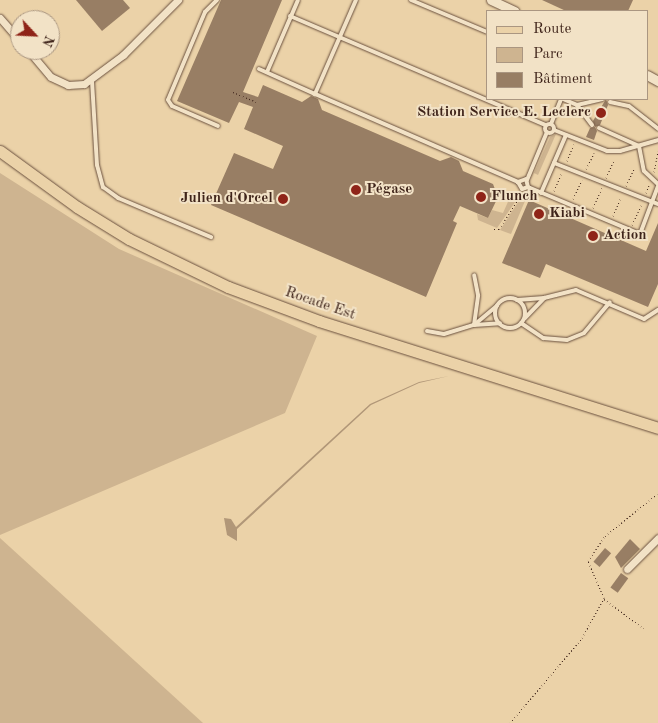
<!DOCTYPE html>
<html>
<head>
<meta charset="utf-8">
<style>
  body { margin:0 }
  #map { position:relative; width:658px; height:723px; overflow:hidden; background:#ebd2a8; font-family:"Old Standard TT",serif }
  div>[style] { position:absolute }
  .green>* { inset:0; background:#ceb490 }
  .water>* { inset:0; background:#b19778 }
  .building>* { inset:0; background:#987e64; transform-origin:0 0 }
  .path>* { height:1px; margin-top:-0.5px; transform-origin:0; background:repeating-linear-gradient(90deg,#3f241a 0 1px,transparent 0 3.5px) }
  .roads { filter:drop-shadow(0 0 1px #6a503e) drop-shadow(0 0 1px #6a503e) }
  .service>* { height:4px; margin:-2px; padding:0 2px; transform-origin:2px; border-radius:2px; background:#f2e2c6 }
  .service>.ring { margin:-2px; padding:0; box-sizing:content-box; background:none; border:4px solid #f2e2c6; border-radius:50% }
  .minor>* { height:7px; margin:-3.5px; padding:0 3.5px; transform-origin:3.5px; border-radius:3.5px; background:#f2e2c6 }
  .tertiary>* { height:9px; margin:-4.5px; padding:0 4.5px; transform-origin:4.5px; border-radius:4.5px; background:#f2e2c6 }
  .primary>* { height:11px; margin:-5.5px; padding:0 5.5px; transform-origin:5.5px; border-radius:5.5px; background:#ebd2a8 }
  .dots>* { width:14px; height:14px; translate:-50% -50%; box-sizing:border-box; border:2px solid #f2e2c6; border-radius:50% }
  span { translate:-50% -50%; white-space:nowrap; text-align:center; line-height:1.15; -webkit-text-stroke:4px #f2e2c6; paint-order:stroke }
  .poi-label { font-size:15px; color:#3f241a; font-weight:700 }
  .right { translate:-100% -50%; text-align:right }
  .left { translate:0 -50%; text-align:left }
  .street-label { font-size:15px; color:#3f241a }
  .legend { position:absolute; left:486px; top:10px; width:162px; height:90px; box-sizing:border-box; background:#f2e2c6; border:1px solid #aa9681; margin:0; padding:6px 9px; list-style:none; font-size:15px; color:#3f241a }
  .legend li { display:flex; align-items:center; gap:10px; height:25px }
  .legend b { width:25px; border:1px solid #aa9681 }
  .north { position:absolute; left:10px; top:10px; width:50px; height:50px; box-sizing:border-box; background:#f2e2c6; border:1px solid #aa9681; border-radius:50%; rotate:115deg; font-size:14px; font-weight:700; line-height:20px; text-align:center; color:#3f241a }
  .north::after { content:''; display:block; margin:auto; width:18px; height:22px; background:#8f2418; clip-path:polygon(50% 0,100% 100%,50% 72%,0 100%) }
</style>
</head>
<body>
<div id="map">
  <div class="green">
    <div style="clip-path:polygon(556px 134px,538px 175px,534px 173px,550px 137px)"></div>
    <div style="clip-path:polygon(0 173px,119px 249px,317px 336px,285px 413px,0 535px)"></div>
    <div style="clip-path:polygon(511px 195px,518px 198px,497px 228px,478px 220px,477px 214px,488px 218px,492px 210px,503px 213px)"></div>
    <div style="clip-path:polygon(520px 199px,525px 201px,511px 234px,500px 230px)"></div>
    <div style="clip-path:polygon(0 538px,203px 723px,0 723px)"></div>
  </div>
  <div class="water">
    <div style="clip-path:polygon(449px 376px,419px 383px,371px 405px,237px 529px,237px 541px,227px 535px,224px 518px,231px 519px,236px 527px,370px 404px,419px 382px)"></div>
  </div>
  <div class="building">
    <div style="clip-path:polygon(76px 0,123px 0,130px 8px,102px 31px)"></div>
    <div style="clip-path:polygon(221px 0,282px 0,243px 92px,258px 97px,263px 85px,302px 102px,311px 96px,318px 99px,322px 110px,440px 161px,451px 157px,459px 161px,463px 171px,493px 184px,498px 197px,488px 218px,460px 206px,453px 221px,457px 223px,426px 297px,211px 205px,234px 153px,273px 169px,283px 146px,244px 129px,253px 107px,239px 102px,229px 123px,177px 101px)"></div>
    <div style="clip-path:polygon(542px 0,633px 0,628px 11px,566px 11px)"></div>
    <div style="clip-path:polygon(606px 99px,608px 105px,600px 125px,595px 127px,597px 131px,594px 140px,586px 137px,590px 128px,595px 127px,593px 121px)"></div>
    <div style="clip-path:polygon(529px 200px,646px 251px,658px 223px,658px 284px,648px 307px,546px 264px,540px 278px,502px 263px)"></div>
    <div style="clip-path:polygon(630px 539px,640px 549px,621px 568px,615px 557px)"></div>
    <div style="left:605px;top:548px;width:8px;height:18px;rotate:40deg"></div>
    <div style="left:621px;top:573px;width:9px;height:18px;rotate:36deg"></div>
  </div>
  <div class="path">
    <div style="left:233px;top:92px;width:25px;rotate:23deg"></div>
    <div style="left:567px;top:161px;width:18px;rotate:-68deg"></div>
    <div style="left:586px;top:169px;width:18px;rotate:-63deg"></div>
    <div style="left:654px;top:172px;width:21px;rotate:-79deg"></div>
    <div style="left:606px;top:178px;width:20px;rotate:-66deg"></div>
    <div style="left:626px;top:186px;width:19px;rotate:-65deg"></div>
    <div style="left:554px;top:191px;width:21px;rotate:-67deg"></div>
    <div style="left:646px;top:193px;width:9px;rotate:-69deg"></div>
    <div style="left:573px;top:199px;width:21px;rotate:-65deg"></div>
    <div style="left:593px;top:208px;width:22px;rotate:-66deg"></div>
    <div style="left:613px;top:216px;width:21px;rotate:-67deg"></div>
    <div style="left:632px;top:225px;width:23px;rotate:-65deg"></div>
    <div style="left:494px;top:229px;width:5px"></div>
    <div style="left:499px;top:229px;width:38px;rotate:-57deg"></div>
    <div style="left:604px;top:599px;width:49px;rotate:36.6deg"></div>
    <div style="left:510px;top:723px;width:111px;rotate:-49.7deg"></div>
    <div style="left:582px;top:638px;width:46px;rotate:-61.2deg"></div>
    <div style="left:604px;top:598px;width:40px;rotate:-113.4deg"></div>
    <div style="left:588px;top:561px;width:30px;rotate:-56deg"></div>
    <div style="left:605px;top:536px;width:67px;rotate:-38.9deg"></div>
  </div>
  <div class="roads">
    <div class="service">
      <div style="left:217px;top:0;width:17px;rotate:135deg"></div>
      <div style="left:205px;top:12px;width:95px;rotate:112.8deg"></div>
      <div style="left:168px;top:100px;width:7px;rotate:56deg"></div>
      <div style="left:172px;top:106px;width:50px;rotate:23.5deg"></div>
      <div style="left:356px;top:0;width:103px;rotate:113.6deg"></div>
      <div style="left:315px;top:94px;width:221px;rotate:23.4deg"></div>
      <div style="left:411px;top:0;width:82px;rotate:22.8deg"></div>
      <div style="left:290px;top:16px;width:278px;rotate:23.1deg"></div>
      <div style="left:259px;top:69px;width:61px;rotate:24.1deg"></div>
      <div style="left:267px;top:72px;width:78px;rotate:-66.7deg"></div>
      <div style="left:92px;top:81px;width:84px;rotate:86.6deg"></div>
      <div style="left:97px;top:165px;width:23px;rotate:75deg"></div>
      <div style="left:103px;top:187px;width:19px;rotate:36deg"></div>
      <div style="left:118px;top:198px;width:101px;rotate:22.8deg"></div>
      <div style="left:563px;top:99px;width:15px;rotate:23deg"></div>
      <div style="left:577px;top:105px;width:26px;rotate:-13deg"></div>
      <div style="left:610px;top:102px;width:19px;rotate:12deg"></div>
      <div style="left:629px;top:106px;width:37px;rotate:38deg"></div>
      <div style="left:577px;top:105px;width:25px;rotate:53deg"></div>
      <div class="ring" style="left:544.5px;top:123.5px;width:5px;height:5px"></div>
      <div style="left:551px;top:124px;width:27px;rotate:-68deg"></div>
      <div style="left:599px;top:128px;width:44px;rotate:24.2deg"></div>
      <div style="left:639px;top:146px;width:25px;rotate:79deg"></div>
      <div style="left:644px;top:171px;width:19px;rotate:43deg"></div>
      <div style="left:554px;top:130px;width:57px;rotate:21.6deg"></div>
      <div style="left:607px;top:151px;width:13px"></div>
      <div style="left:620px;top:151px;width:40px;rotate:-16deg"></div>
      <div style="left:554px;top:163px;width:112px;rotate:21.5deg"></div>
      <div style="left:527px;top:180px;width:52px;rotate:-67.4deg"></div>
      <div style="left:528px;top:187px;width:8px;rotate:-104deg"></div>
      <div style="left:526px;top:179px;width:9px;rotate:159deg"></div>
      <div style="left:518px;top:182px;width:8px;rotate:60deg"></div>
      <div style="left:522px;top:189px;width:6px;rotate:-18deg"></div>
      <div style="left:528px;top:187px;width:121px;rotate:22.8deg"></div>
      <div style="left:640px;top:234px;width:51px;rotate:-69.4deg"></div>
      <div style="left:541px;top:193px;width:63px;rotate:-66.7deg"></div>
      <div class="ring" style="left:495px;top:298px;width:26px;height:26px"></div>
      <div style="left:517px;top:300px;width:27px;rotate:-4deg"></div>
      <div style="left:544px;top:298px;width:33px;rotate:-14deg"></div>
      <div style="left:576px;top:290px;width:74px;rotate:23.1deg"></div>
      <div style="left:644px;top:319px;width:17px;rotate:-33deg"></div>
      <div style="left:525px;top:318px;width:28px;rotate:-46deg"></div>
      <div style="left:521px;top:323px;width:27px;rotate:34deg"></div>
      <div style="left:543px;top:338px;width:24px;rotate:5deg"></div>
      <div style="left:567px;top:340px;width:18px;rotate:-22deg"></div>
      <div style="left:584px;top:333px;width:40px;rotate:-50deg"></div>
      <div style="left:474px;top:325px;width:30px;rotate:-82deg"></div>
      <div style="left:478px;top:295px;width:20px;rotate:-101deg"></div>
      <div style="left:474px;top:325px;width:30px;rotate:-40deg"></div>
      <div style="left:427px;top:331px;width:17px;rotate:10deg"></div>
      <div style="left:444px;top:334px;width:31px;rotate:-17deg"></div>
      <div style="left:474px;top:325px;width:26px;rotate:-4deg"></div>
    </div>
    <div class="minor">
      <div style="left:0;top:18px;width:30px;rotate:49deg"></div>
      <div style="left:28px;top:50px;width:35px;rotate:50deg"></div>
      <div style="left:51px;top:77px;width:19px;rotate:25deg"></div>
      <div style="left:68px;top:85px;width:16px;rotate:-4deg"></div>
      <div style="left:84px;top:84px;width:49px;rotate:-36.6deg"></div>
      <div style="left:123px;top:55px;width:78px;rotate:-45deg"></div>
      <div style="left:627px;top:569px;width:44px;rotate:-45deg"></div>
    </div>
    <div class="tertiary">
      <div style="left:491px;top:0;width:26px;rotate:25deg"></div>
      <div style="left:647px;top:75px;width:13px;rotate:29deg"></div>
    </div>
    <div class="primary">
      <div style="left:0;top:151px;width:95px;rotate:36deg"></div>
      <div style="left:77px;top:207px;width:61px;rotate:31.6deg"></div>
      <div style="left:129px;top:239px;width:110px;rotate:25.9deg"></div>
      <div style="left:228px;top:287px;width:97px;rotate:20.5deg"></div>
      <div style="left:319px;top:321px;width:355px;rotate:17.5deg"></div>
    </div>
  </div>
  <div class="dots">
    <div style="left:601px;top:113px;background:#8f2418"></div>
    <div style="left:356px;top:190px;background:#8f2418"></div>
    <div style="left:481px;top:197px;background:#8f2418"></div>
    <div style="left:283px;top:199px;background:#8f2418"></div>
    <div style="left:539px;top:214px;background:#8f2418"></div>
    <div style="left:593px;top:236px;background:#8f2418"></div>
  </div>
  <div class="poi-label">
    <span class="right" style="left:591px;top:113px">Station Service E. Leclerc</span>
    <span class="left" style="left:366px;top:190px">Pégase</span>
    <span class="left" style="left:491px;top:197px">Flunch</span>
    <span class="right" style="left:273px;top:199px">Julien d'Orcel</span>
    <span class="left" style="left:549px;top:214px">Kiabi</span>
    <span class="left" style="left:603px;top:236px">Action</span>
  </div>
  <div class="street-label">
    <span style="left:320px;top:304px;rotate:19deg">Rocade Est</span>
  </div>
  <ul class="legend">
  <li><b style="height:6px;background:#ebd2a8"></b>Route</li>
  <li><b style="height:14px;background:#ceb490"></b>Parc</li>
  <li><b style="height:14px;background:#987e64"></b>Bâtiment</li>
  </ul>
  <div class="north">N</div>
</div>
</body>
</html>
